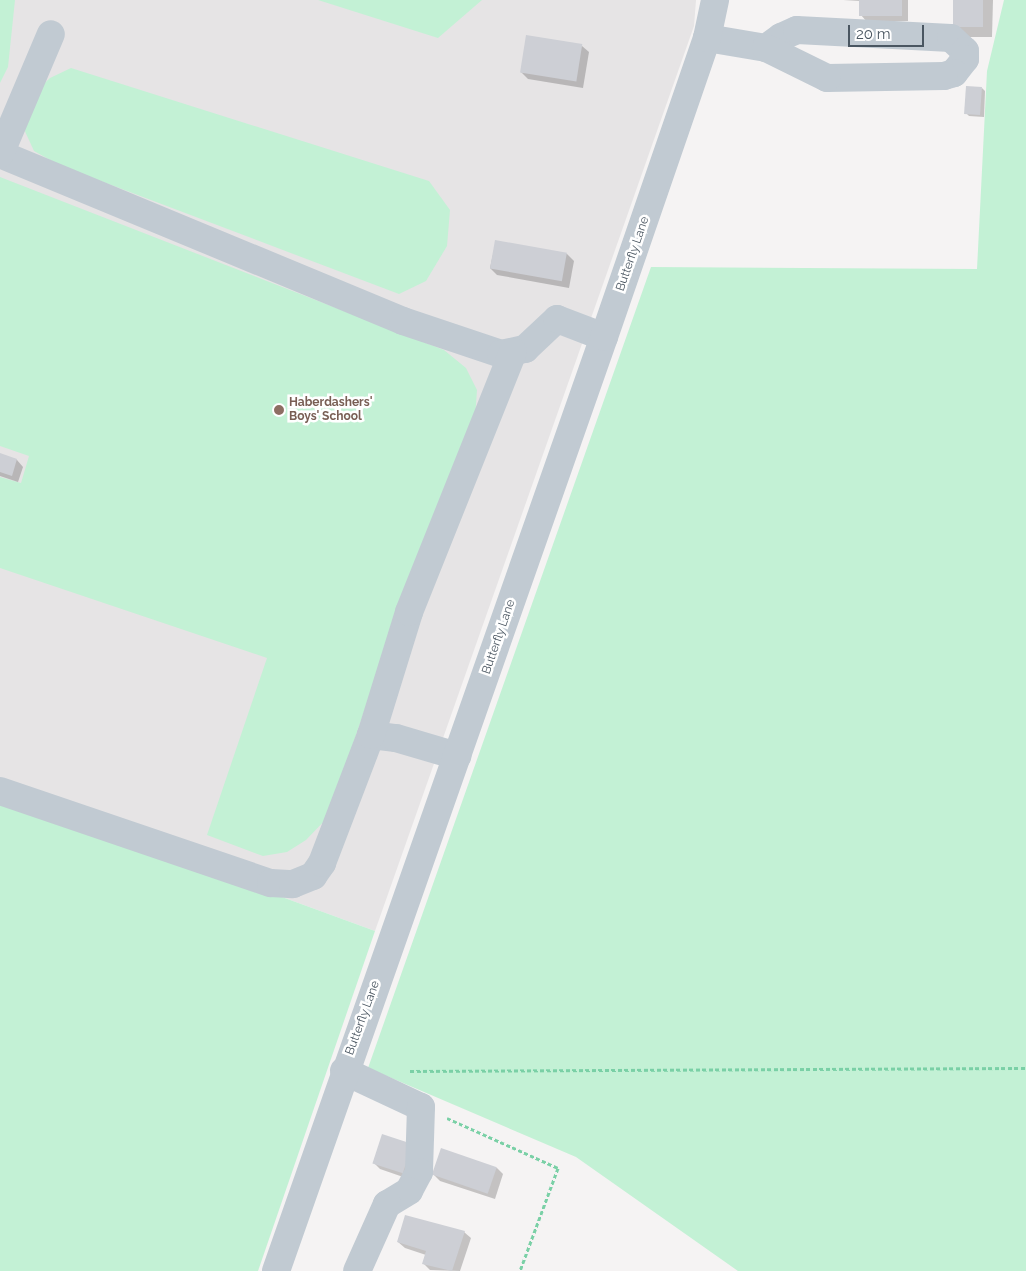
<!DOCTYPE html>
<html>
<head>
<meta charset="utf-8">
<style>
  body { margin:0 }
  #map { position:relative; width:1026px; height:1271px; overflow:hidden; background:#f5f3f3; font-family:Raleway,sans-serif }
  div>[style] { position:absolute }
  .education>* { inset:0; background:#e6e4e5 }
  .green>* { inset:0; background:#c3f1d5 }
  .shadow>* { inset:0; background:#0003 }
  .building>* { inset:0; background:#cdcfd5; transform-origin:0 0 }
  .path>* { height:3px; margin-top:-1.5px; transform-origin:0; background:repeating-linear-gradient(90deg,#7ad0a6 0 4px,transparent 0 6.5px) }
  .minor>* { height:28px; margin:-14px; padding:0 14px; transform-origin:14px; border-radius:14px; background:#c1cad2 }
  .dots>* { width:14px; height:14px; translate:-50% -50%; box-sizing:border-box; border:2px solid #fff; border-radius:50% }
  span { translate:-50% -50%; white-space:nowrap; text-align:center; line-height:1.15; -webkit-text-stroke:5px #fff; paint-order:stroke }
  .street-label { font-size:12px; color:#4a5661 }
  .education-label { font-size:12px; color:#785e54; font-weight:700 }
  .left { translate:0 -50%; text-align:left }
  .scale { position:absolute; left:848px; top:25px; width:76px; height:22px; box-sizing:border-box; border:2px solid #4a5661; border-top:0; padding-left:6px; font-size:15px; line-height:18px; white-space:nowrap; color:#4a5661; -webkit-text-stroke:4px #fff; paint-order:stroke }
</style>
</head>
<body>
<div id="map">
  <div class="education">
    <div style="clip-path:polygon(0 0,696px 0,694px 26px,375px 931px,0 794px)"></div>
  </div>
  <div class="green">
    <div style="clip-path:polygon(0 0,15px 0,8px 67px,0 83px)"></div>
    <div style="clip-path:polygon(318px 0,482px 0,438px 38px)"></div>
    <div style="clip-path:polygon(1004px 0,1026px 0,1026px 1271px,738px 1271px,576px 1157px,368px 1068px,651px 267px,977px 269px,987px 71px)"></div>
    <div style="clip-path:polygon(71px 68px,429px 181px,450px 210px,447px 246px,426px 281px,399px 294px,61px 166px,34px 151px,23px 127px,34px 93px,50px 78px)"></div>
    <div style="clip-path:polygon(0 177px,444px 350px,466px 368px,477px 390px,475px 419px,401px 601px,329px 816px,306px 840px,287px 852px,263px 856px,207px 835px,267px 658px,0 568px,0 477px,21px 483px,29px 456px,0 446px)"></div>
    <div style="clip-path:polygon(0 794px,375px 931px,258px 1271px,0 1271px)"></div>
  </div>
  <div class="shadow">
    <div style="clip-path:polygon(843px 0,908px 0,908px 21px,867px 22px,861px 15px,860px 1px)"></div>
    <div style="clip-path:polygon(954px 0,993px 0,992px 37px,964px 37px,954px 27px)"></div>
    <div style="clip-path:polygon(527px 37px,582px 46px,589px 52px,583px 88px,528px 79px,521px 72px)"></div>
    <div style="clip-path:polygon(982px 88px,985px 91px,984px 117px,969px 116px,966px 113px)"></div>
    <div style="clip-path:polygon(496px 241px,567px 254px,574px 261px,569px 288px,497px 275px,490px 268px)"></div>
    <div style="clip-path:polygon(0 455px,17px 460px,23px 467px,18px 482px,0 476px)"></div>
    <div style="clip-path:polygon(412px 1145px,409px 1179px,380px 1169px,373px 1162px)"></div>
    <div style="clip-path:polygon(497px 1168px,503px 1174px,495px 1199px,440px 1181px,433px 1174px)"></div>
    <div style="clip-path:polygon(464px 1232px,471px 1238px,460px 1271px,430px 1270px,423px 1263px,426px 1255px,405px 1248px,398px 1242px)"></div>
  </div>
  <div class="building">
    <div style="left:859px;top:0;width:43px;height:16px"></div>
    <div style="left:953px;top:0;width:30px;height:27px"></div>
    <div style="left:526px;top:35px;width:57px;height:38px;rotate:9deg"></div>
    <div style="left:966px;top:86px;width:16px;height:28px;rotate:4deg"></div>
    <div style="left:495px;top:240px;width:73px;height:29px;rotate:10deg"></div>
    <div style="clip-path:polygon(0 453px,17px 459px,12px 476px,0 472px)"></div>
    <div style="left:382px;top:1134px;width:32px;height:31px;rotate:18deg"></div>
    <div style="left:441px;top:1148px;width:59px;height:28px;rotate:19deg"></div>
    <div style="clip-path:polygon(405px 1215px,465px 1231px,452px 1271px,422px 1264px,426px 1251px,397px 1242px)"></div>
  </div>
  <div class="path">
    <div style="left:410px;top:1071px;width:616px;rotate:-0.28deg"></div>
    <div style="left:447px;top:1118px;width:122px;rotate:24.2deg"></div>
    <div style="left:558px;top:1168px;width:110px;rotate:110.3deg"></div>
  </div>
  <div class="minor">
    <div style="left:707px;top:38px;width:60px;rotate:9.6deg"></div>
    <div style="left:766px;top:48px;width:19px;rotate:-36deg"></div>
    <div style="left:781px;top:37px;width:17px;rotate:-24deg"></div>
    <div style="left:797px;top:30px;width:154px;rotate:3deg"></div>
    <div style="left:951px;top:38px;width:19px;rotate:43deg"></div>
    <div style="left:965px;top:51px;width:8px;rotate:90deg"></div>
    <div style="left:965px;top:59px;width:18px;rotate:128deg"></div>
    <div style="left:954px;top:73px;width:10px;rotate:163deg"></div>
    <div style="left:944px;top:76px;width:117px;rotate:179deg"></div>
    <div style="left:827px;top:78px;width:68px;rotate:-153.8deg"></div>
    <div style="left:0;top:154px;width:436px;rotate:22.5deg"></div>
    <div style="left:403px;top:321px;width:103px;rotate:18.6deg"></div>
    <div style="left:501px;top:354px;width:25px;rotate:-12deg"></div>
    <div style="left:525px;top:349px;width:44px;rotate:-43.2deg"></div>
    <div style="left:557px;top:319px;width:50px;rotate:21deg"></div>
    <div style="left:0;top:154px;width:130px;rotate:-67deg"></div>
    <div style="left:371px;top:735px;width:25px;rotate:7deg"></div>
    <div style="left:396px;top:738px;width:64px;rotate:16.4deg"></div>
    <div style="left:0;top:791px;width:286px;rotate:18.8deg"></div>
    <div style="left:271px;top:883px;width:22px;rotate:3deg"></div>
    <div style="left:293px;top:884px;width:22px;rotate:-22deg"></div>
    <div style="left:313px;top:876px;width:16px;rotate:-55deg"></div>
    <div style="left:322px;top:863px;width:137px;rotate:-69.1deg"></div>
    <div style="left:371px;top:735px;width:129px;rotate:-72.8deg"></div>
    <div style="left:409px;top:612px;width:280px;rotate:-68.2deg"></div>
    <div style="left:344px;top:1071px;width:85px;rotate:25.1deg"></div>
    <div style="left:421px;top:1107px;width:65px;rotate:91.8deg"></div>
    <div style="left:419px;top:1172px;width:21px;rotate:118deg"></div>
    <div style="left:409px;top:1191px;width:26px;rotate:149deg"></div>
    <div style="left:387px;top:1204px;width:73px;rotate:114.1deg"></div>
    <div style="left:276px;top:1271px;width:990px;rotate:-70.65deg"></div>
    <div style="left:604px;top:337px;width:316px;rotate:-71deg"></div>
    <div style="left:707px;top:38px;width:39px;rotate:-78deg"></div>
  </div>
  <div class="dots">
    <div style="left:279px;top:410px;background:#8d6e63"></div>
  </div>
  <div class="street-label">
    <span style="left:633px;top:254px;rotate:-71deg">Butterfly Lane</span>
    <span style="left:499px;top:637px;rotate:-71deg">Butterfly Lane</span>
    <span style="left:363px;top:1018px;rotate:-70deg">Butterfly Lane</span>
  </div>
  <div class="education-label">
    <span class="left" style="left:289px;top:410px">Haberdashers'<br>Boys' School</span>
  </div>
  <div class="scale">20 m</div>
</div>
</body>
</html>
